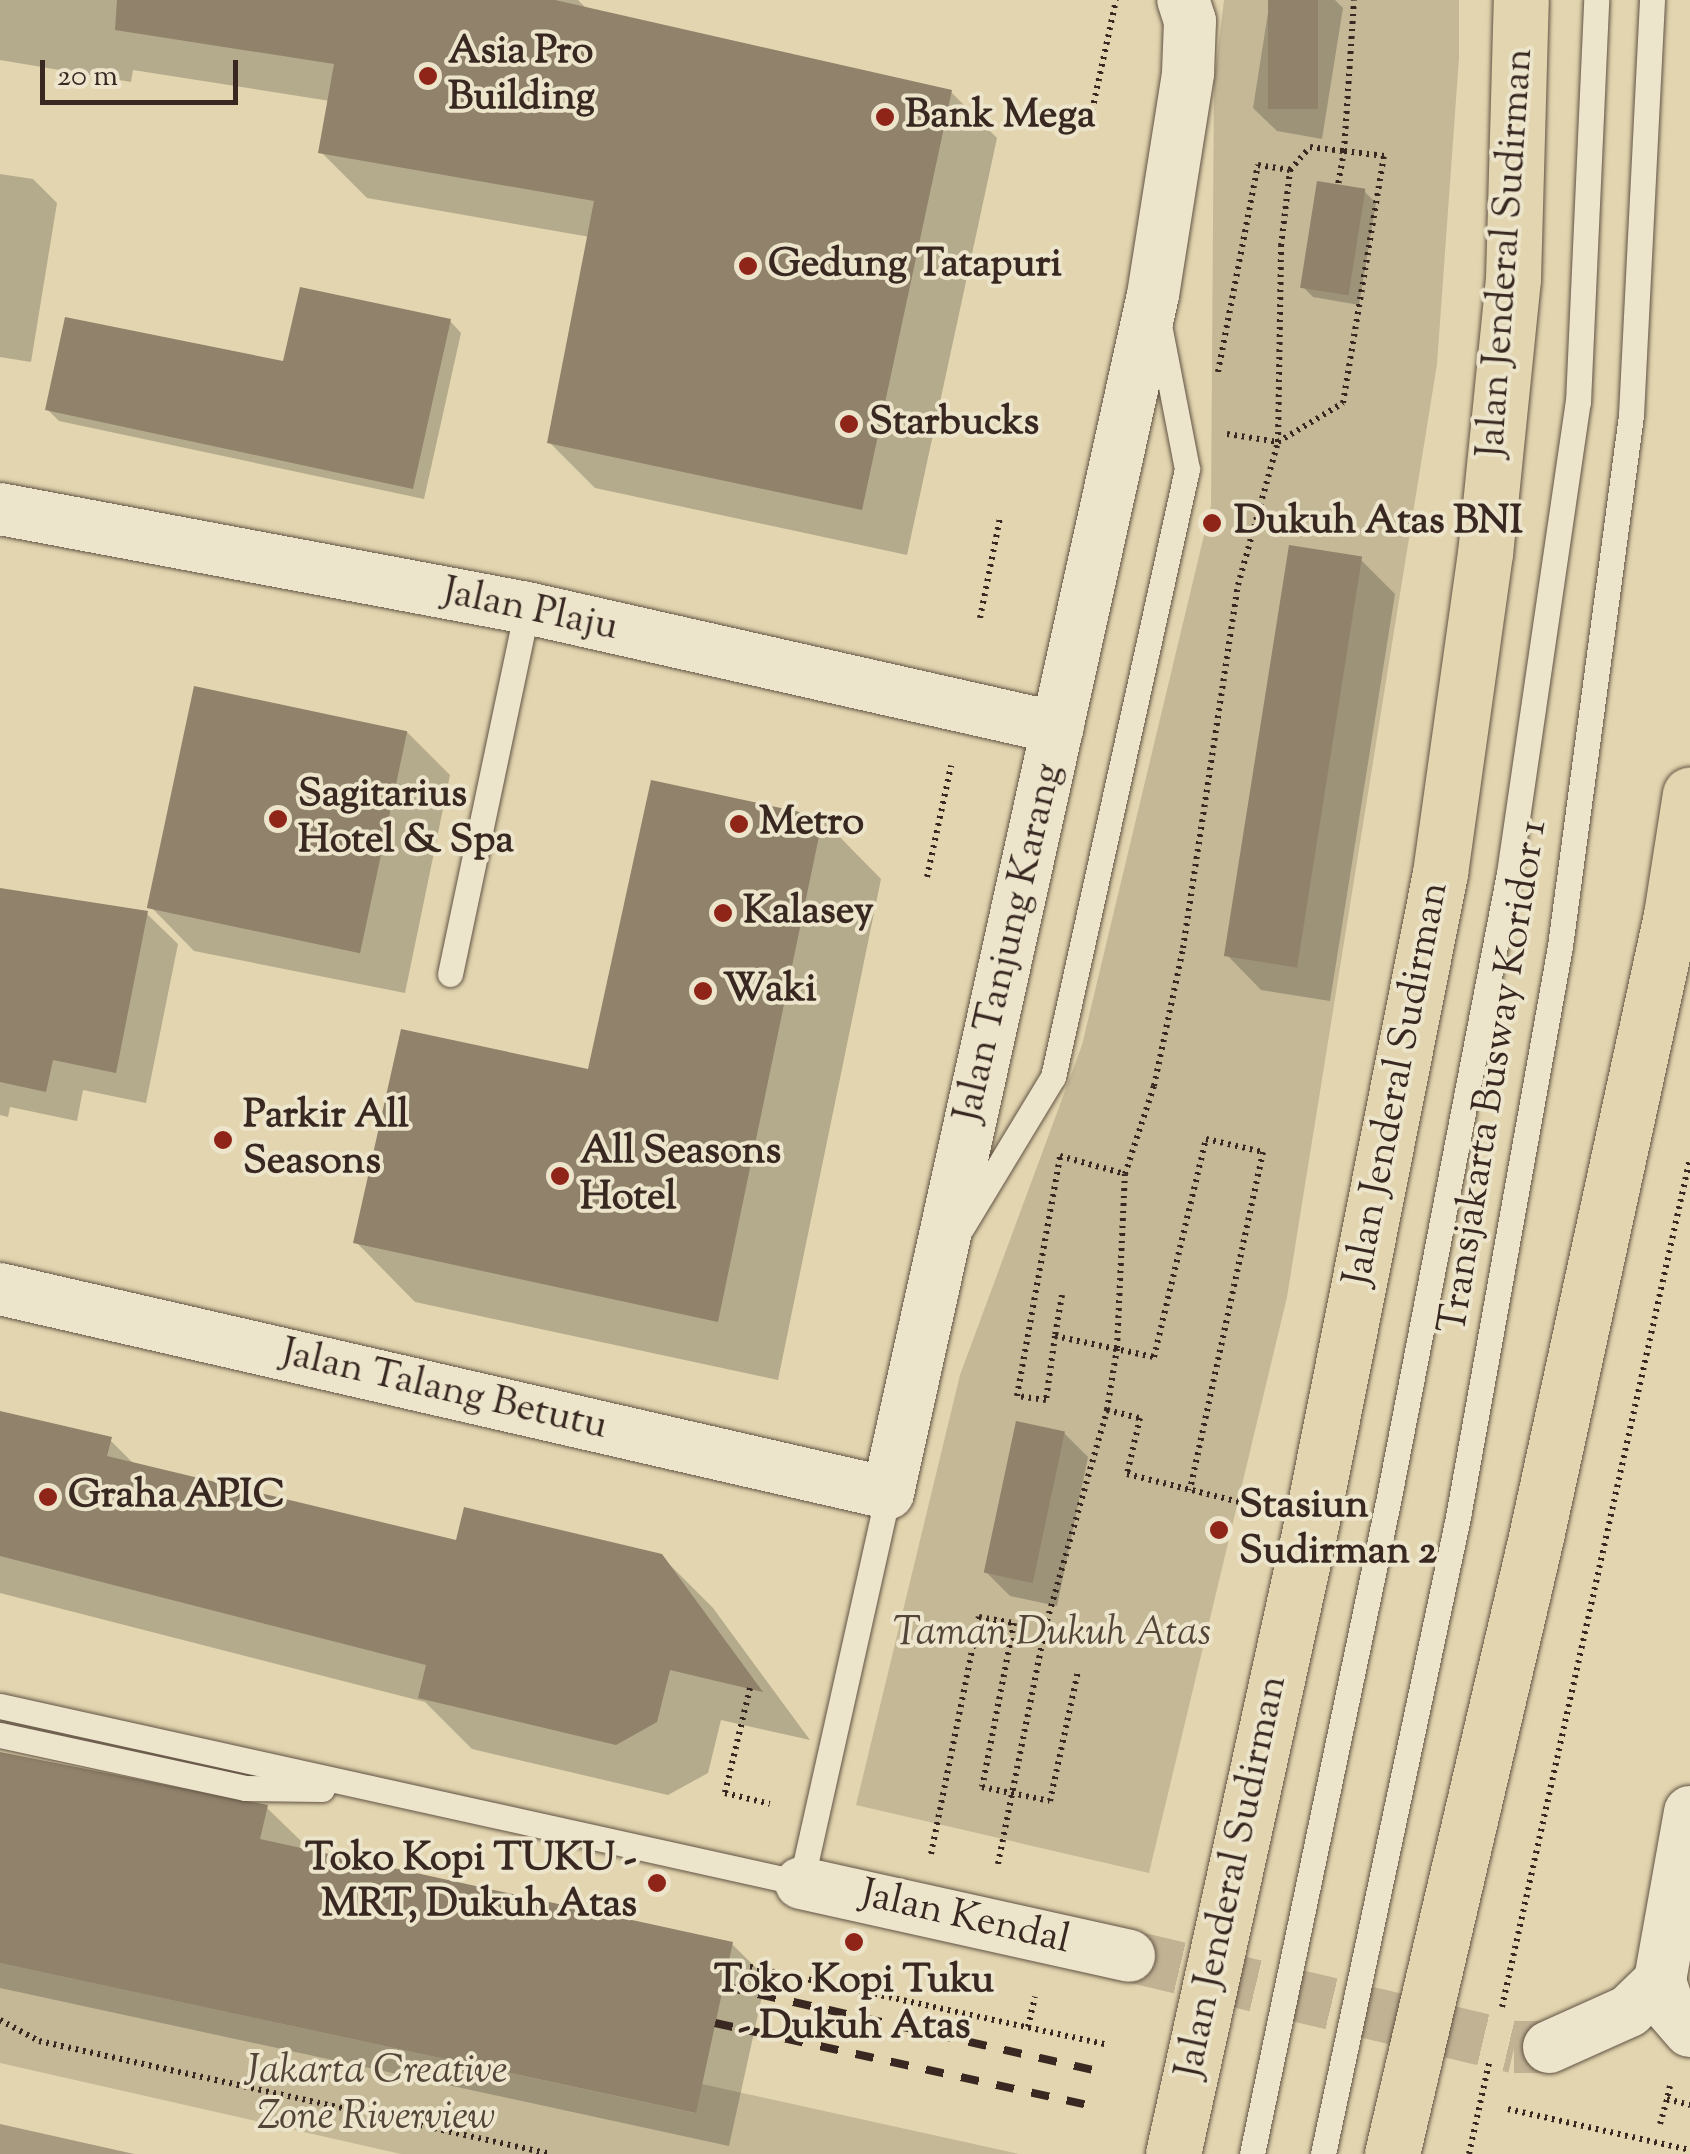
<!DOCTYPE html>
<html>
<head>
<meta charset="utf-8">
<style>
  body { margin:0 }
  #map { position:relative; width:1690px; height:2154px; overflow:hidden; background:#e2d5af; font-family:"Sorts Mill Goudy",serif }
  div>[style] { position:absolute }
  .green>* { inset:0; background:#c5b897 }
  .water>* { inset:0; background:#a89a7f }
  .shadow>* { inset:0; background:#0003 }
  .building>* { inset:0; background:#90826b; transform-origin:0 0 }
  .street-tunnel>* { height:52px; margin-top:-26px; transform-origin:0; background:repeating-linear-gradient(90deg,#c0b293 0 52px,transparent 0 78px) }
  .path>* { height:6px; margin-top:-3px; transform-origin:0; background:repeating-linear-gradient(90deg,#382821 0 2.5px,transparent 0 7.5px) }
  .roads { filter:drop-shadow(0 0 2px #625344) drop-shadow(0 0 2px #625344) }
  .lane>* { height:25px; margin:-12.5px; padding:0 12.5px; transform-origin:12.5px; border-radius:12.5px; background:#ece4cb }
  .street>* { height:52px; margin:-26px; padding:0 26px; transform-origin:26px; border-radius:26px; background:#ece4cb }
  .primary>* { height:55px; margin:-27.5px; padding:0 27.5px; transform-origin:27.5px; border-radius:27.5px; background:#e2d5af }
  .rail>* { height:8px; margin-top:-4px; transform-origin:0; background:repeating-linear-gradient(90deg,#382821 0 18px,transparent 0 36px) }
  .dots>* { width:28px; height:28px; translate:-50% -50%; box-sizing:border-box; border:5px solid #ece4cb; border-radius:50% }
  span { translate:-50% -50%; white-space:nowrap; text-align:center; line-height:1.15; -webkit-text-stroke:8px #ece4cb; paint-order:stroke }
  .poi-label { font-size:40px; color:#382821; font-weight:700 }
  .left { translate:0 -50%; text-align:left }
  .right { translate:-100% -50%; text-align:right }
  .street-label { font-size:40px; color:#382821 }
  .park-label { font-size:40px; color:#544539; font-style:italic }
  .scale { position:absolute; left:40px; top:60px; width:198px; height:45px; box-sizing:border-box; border:5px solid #382821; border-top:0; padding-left:12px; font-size:30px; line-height:35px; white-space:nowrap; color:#382821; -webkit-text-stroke:8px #ece4cb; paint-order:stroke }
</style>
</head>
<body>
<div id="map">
  <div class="green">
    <div style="clip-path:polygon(1224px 0,1459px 0,1459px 58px,1437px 364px,1287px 1297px,1149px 1873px,856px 1805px,960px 1375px,1082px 1045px,1211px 506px,1214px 82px)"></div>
    <div style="clip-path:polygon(0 1963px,695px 2113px,702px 2084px,1019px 2154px,401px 2154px,0 2063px)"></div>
  </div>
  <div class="water">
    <div style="clip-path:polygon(0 2124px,134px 2154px,0 2154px)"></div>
  </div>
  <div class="shadow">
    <div style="clip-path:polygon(0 0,578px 0,588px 10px,951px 92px,997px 138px,907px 555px,595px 488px,549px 442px,590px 237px,367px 198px,321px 152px,330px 101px,133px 70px,131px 82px,0 60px)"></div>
    <div style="clip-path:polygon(1270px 0,1335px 0,1343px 8px,1322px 139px,1277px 131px,1253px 108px)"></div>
    <div style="clip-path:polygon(0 174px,33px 179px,57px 203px,31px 362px,0 357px)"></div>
    <div style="clip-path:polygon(1364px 191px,1376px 203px,1359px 305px,1313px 297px,1302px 286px)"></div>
    <div style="clip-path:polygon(450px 321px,461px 333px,424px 499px,59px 421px,48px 410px,285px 364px)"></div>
    <div style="clip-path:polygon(1361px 560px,1395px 594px,1330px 1001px,1261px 990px,1227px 955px)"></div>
    <div style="clip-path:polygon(407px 732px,450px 775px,405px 993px,194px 951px,151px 907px)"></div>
    <div style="clip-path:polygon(822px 819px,881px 879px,778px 1380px,415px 1302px,356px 1242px,590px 1072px)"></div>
    <div style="clip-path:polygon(0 889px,147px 914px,178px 944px,146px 1103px,83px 1090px,77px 1121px,10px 1107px,8px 1117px,0 1115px)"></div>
    <div style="clip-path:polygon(0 1414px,110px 1440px,136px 1466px,458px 1543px,661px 1556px,713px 1608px,810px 1740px,721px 1720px,708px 1773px,668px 1795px,472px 1749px,425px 1702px,0 1593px)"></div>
    <div style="clip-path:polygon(1064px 1433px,1088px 1457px,1057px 1606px,1010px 1596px,986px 1572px)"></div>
    <div style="clip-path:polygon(0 1754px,266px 1807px,301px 1841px,299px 1850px,732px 1944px,766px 1978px,729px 2146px,0 1988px)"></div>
  </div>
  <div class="building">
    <div style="clip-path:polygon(117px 0,555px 0,952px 90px,862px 510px,547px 443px,594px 201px,318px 153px,334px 64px,115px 30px)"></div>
    <div style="left:1268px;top:0;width:50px;height:109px"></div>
    <div style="left:1317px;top:181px;width:49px;height:108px;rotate:9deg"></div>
    <div style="clip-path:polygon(300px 287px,451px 319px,413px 489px,45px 410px,65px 317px,283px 361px)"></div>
    <div style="left:1289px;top:545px;width:74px;height:416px;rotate:9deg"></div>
    <div style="left:194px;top:686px;width:218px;height:227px;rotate:12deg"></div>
    <div style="clip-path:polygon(651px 780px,823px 817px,718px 1322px,353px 1243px,401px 1029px,588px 1069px)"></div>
    <div style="clip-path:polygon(0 888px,148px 911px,116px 1073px,53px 1060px,46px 1092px,0 1082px)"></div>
    <div style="clip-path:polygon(0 1411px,112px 1437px,107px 1456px,456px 1540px,464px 1507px,662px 1554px,763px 1692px,670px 1670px,657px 1722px,616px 1745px,418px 1698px,426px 1665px,0 1556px)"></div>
    <div style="left:1016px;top:1421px;width:50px;height:155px;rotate:12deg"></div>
    <div style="clip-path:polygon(0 1752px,268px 1805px,260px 1839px,733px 1942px,696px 2113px,0 1963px)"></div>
  </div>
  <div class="street-tunnel">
    <div style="left:1129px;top:1956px;width:396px;rotate:13.3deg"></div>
    <div style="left:1514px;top:2047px;width:35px"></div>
  </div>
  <div class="path">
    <div style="left:1089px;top:125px;width:128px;rotate:-77.8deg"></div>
    <div style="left:1218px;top:372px;width:211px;rotate:-79.1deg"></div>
    <div style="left:1258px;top:165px;width:32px;rotate:9deg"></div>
    <div style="left:1227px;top:434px;width:52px;rotate:8.9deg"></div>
    <div style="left:1278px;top:442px;width:76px;rotate:-31deg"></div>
    <div style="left:1343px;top:403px;width:250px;rotate:-80.6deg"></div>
    <div style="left:1384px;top:156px;width:40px;rotate:-172.9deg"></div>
    <div style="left:1344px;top:151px;width:151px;rotate:-86.2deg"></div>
    <div style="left:980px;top:618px;width:102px;rotate:-78.7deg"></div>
    <div style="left:927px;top:877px;width:114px;rotate:-77.8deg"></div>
    <div style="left:1062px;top:1295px;width:42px;rotate:99.7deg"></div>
    <div style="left:1055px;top:1336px;width:101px;rotate:12deg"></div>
    <div style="left:1154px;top:1357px;width:224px;rotate:-76.6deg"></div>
    <div style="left:1206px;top:1139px;width:58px;rotate:12.8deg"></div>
    <div style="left:1263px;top:1152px;width:346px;rotate:102.2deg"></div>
    <div style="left:1055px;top:1336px;width:65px;rotate:98deg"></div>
    <div style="left:1046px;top:1400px;width:29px;rotate:-172deg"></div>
    <div style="left:1017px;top:1396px;width:244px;rotate:-79.8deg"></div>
    <div style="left:1060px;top:1156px;width:67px;rotate:15.5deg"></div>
    <div style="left:1107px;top:1410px;width:34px;rotate:14deg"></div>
    <div style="left:1140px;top:1418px;width:57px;rotate:103.1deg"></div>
    <div style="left:1127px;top:1474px;width:132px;rotate:14deg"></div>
    <div style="left:750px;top:1688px;width:108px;rotate:103.4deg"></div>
    <div style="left:725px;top:1793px;width:46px;rotate:13.7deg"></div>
    <div style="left:931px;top:1854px;width:242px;rotate:-78.6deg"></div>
    <div style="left:979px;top:1617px;width:36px;rotate:10deg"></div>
    <div style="left:1014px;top:1623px;width:167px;rotate:101deg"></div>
    <div style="left:982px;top:1787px;width:69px;rotate:11.6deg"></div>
    <div style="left:1050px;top:1801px;width:132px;rotate:-77.8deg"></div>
    <div style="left:998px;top:1864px;width:241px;rotate:-78.7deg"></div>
    <div style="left:1045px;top:1628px;width:227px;rotate:-74.1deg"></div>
    <div style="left:1107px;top:1410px;width:63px;rotate:-80.8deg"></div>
    <div style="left:1117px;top:1348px;width:174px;rotate:-87.4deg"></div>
    <div style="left:1125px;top:1174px;width:93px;rotate:-71.8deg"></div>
    <div style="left:1154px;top:1086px;width:141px;rotate:-78.1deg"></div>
    <div style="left:1183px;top:948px;width:367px;rotate:-81.4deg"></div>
    <div style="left:1238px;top:585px;width:148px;rotate:-74.4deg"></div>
    <div style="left:1278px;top:442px;width:196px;rotate:-89.1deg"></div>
    <div style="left:1281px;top:246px;width:77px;rotate:-83.2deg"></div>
    <div style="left:1290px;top:170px;width:30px;rotate:-49deg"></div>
    <div style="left:1310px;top:147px;width:34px;rotate:7deg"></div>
    <div style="left:1344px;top:151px;width:34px;rotate:100deg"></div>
    <div style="left:728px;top:1962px;width:389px;rotate:12.3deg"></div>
    <div style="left:1502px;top:2007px;width:870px;rotate:-77.51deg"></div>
    <div style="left:0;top:2020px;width:44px;rotate:28.3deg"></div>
    <div style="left:39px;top:2041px;width:524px;rotate:12.45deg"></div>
    <div style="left:1028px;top:2027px;width:31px;rotate:-77deg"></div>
    <div style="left:1670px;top:2086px;width:13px;rotate:103deg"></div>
    <div style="left:1667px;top:2099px;width:24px;rotate:15deg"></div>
    <div style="left:1508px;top:2109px;width:187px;rotate:12.7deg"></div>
    <div style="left:1660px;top:2124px;width:26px;rotate:-74deg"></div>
    <div style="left:1469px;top:2154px;width:93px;rotate:-77.6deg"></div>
  </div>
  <div class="roads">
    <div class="lane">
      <div style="left:450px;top:974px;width:374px;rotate:-78.1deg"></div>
      <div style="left:962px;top:1227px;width:175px;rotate:-58.8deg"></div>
      <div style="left:1053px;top:1077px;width:623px;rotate:-77.57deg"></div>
      <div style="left:1187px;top:469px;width:147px;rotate:-101deg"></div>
      <div style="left:0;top:1706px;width:820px;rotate:12.46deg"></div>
      <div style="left:801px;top:1883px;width:400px;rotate:-77.4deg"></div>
      <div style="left:0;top:1735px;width:251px;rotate:12.2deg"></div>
      <div style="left:245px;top:1788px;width:77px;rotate:0.7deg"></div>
      <div style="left:1252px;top:2154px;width:671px;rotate:-78.22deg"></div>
      <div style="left:1389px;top:1497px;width:635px;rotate:-79.11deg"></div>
      <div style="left:1509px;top:873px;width:476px;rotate:-81.7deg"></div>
      <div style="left:1578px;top:402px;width:402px;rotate:-87.4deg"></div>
      <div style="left:1323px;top:2154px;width:651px;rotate:-78.03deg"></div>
      <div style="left:1458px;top:1517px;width:580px;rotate:-79.87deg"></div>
      <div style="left:1560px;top:946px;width:536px;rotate:-82.38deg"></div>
      <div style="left:1631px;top:415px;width:416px;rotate:-87.1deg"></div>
    </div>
    <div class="street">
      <div style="left:0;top:509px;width:536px;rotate:10.64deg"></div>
      <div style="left:527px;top:608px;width:544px;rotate:12.73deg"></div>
      <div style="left:0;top:1289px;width:911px;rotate:12.94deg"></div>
      <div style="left:888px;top:1493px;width:1227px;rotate:-77.53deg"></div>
      <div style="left:1153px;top:295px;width:225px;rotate:-81deg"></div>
      <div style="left:1188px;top:73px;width:52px;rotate:-87.8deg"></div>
      <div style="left:1190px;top:21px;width:22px;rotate:-108deg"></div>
      <div style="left:1690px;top:1812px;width:172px;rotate:100.1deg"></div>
      <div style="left:1660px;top:1981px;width:26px;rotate:72deg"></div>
      <div style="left:1668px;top:2006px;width:33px;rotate:49deg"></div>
      <div style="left:801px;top:1883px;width:336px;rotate:12.5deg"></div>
      <div style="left:1549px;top:2047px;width:88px;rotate:-24.2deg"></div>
      <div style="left:1629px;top:2011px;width:43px;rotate:-44.1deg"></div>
    </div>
    <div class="primary">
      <div style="left:1173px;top:2154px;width:649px;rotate:-77.63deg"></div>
      <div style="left:1312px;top:1520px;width:660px;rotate:-78.81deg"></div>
      <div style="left:1440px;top:873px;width:322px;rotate:-82deg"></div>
      <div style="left:1485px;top:554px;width:276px;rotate:-84.2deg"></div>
      <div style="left:1513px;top:279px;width:279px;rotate:-88.4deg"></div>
      <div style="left:1392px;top:2154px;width:634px;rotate:-76.86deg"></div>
      <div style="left:1536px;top:1537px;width:636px;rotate:-77.75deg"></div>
      <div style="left:1671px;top:915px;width:122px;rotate:-81.1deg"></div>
    </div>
  </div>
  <div class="rail">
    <div style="left:723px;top:1986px;width:388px;rotate:12.8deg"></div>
    <div style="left:715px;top:2023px;width:388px;rotate:12.4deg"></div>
  </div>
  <div class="dots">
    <div style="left:428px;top:76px;background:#8f2418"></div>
    <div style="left:885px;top:117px;background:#8f2418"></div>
    <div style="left:748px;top:266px;background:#8f2418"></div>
    <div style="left:849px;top:424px;background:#8f2418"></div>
    <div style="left:1212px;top:523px;background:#8f2418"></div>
    <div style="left:278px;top:819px;background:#8f2418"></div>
    <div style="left:739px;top:824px;background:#8f2418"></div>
    <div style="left:723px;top:913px;background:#8f2418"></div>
    <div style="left:703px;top:991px;background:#8f2418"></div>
    <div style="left:223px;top:1140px;background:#8f2418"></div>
    <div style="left:560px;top:1176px;background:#8f2418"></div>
    <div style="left:48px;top:1497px;background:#8f2418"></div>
    <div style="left:1219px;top:1530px;background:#8f2418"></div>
    <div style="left:657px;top:1883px;background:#8f2418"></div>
    <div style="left:854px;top:1942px;background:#8f2418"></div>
  </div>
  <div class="poi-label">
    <span class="left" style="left:448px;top:76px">Asia Pro<br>Building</span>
    <span class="left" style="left:905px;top:117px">Bank Mega</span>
    <span class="left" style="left:768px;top:266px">Gedung Tatapuri</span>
    <span class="left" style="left:869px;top:424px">Starbucks</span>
    <span class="left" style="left:1234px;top:523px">Dukuh Atas BNI</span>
    <span class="left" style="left:298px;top:819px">Sagitarius<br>Hotel &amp; Spa</span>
    <span class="left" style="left:759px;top:824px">Metro</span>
    <span class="left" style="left:743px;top:913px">Kalasey</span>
    <span class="left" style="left:723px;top:991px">Waki</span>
    <span class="left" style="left:243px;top:1140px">Parkir All<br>Seasons</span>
    <span class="left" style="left:580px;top:1176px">All Seasons<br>Hotel</span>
    <span class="left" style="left:68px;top:1497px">Graha APIC</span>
    <span class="left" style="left:1239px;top:1530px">Stasiun<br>Sudirman 2</span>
    <span class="right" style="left:637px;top:1883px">Toko Kopi TUKU -<br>MRT, Dukuh Atas</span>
    <span style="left:854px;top:2005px">Toko Kopi Tuku<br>- Dukuh Atas</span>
  </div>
  <div class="street-label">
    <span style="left:1507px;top:253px;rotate:-86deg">Jalan Jenderal Sudirman</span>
    <span style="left:530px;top:611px;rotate:12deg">Jalan Plaju</span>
    <span style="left:1010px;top:943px;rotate:-77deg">Jalan Tanjung Karang</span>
    <span style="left:1495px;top:1077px;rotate:-81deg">Transjakarta Busway Koridor 1</span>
    <span style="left:1398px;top:1084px;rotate:-79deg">Jalan Jenderal Sudirman</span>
    <span style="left:444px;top:1391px;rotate:13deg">Jalan Talang Betutu</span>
    <span style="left:1233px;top:1877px;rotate:-78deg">Jalan Jenderal Sudirman</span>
    <span style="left:965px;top:1919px;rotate:13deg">Jalan Kendal</span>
  </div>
  <div class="park-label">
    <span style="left:1052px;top:1635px">Taman Dukuh Atas</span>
    <span style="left:376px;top:2096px">Jakarta Creative<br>Zone Riverview</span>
  </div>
  <div class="scale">20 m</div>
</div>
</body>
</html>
